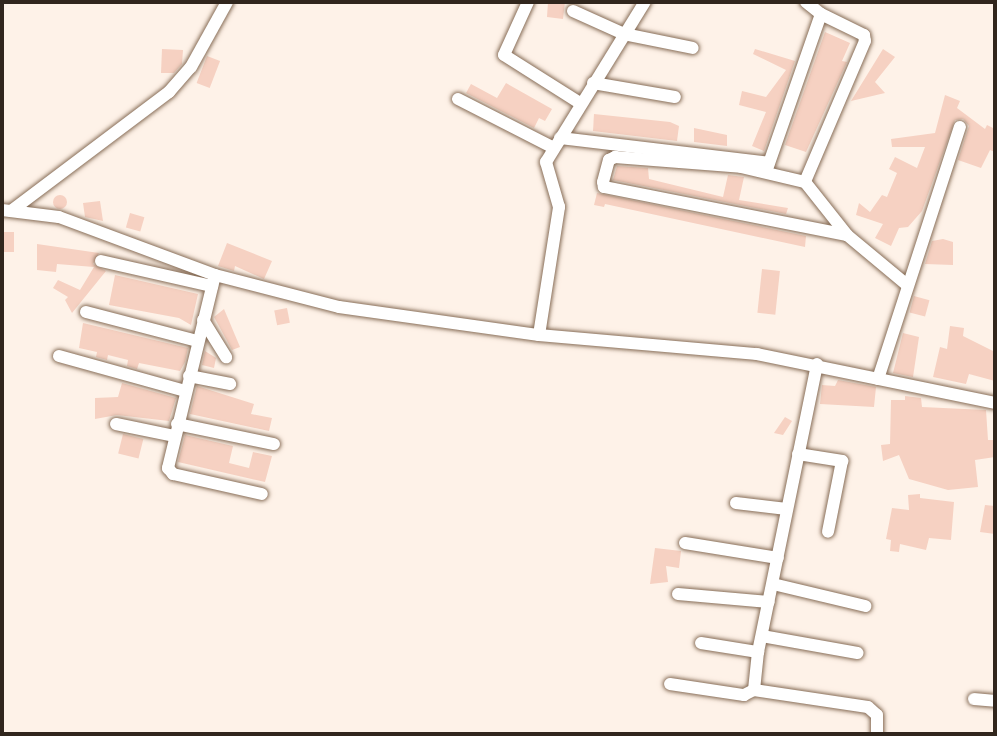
<!DOCTYPE html>
<html>
<head>
<meta charset="utf-8">
<style>
  body { margin:0 }
  #map { position:relative; width:997px; height:736px; overflow:hidden; background:#fef2e8; font-family:Mulish,sans-serif }
  div>[style] { position:absolute }
  .building>* { inset:0; background:#f6d1c2; transform-origin:0 0 }
  .round { border-radius:50% }
  .roads { filter:drop-shadow(0 0 2px #876d57) drop-shadow(0 0 2px #876d57) }
  .street>* { height:12px; margin:-6px; padding:0 6px; transform-origin:6px; border-radius:6px; background:#fff }
  span { translate:-50% -50%; white-space:nowrap; text-align:center; line-height:1.15; -webkit-text-stroke:5px #fef2e8; paint-order:stroke }
  .frame { position:absolute; inset:0; border:4px solid #31261d; pointer-events:none }
</style>
</head>
<body>
<div id="map">
  <div class="building">
    <div style="clip-path:polygon(548px 2px,565px 2px,563px 19px,547px 17px)"></div>
    <div style="clip-path:polygon(825px 32px,850px 43px,842px 61px,847px 62px,806px 152px,785px 145px)"></div>
    <div style="clip-path:polygon(162px 49px,183px 50px,182px 64px,174px 73px,161px 73px)"></div>
    <div style="clip-path:polygon(755px 49px,795px 61px,764px 151px,752px 146px,766px 112px,739px 105px,742px 91px,766px 97px,786px 70px,753px 54px)"></div>
    <div style="clip-path:polygon(883px 49px,895px 57px,875px 82px,885px 93px,851px 101px)"></div>
    <div style="left:207px;top:56px;width:14px;height:29px;rotate:21deg"></div>
    <div style="clip-path:polygon(506px 83px,552px 109px,545px 121px,539px 118px,534px 128px,466px 93px,471px 84px,497px 98px)"></div>
    <div style="clip-path:polygon(945px 95px,960px 101px,957px 108px,985px 129px,987px 125px,995px 129px,995px 152px,990px 150px,981px 168px,958px 160px,969px 126px,963px 119px,955px 120px,922px 211px,908px 227px,899px 228px,891px 246px,875px 238px,883px 224px,856px 215px,859px 203px,870px 212px,882px 195px,887px 197px,897px 173px,889px 169px,895px 157px,917px 168px,925px 147px,892px 147px,891px 139px,935px 133px)"></div>
    <div style="clip-path:polygon(594px 114px,670px 122px,679px 126px,677px 141px,593px 131px)"></div>
    <div style="clip-path:polygon(694px 128px,727px 135px,727px 146px,694px 142px)"></div>
    <div style="clip-path:polygon(617px 166px,648px 168px,649px 179px,723px 197px,728px 175px,744px 177px,739px 200px,788px 208px,786px 214px,613px 180px)"></div>
    <div style="clip-path:polygon(597px 193px,806px 236px,805px 247px,605px 204px,604px 207px,594px 205px)"></div>
    <div class="round" style="left:53px;top:195px;width:14px;height:14px"></div>
    <div style="clip-path:polygon(100px 201px,103px 221px,85px 217px,83px 203px)"></div>
    <div style="left:130px;top:213px;width:15px;height:15px;rotate:16deg"></div>
    <div style="left:2px;top:232px;width:12px;height:20px"></div>
    <div style="clip-path:polygon(943px 239px,953px 242px,953px 265px,925px 264px,932px 241px)"></div>
    <div style="clip-path:polygon(227px 243px,272px 261px,264px 279px,235px 266px,234px 271px,218px 266px)"></div>
    <div style="clip-path:polygon(37px 244px,99px 253px,93px 264px,106px 271px,72px 313px,65px 300px,68px 297px,53px 288px,58px 280px,80px 290px,94px 267px,57px 264px,56px 272px,37px 270px)"></div>
    <div style="left:762px;top:269px;width:18px;height:44px;rotate:6deg"></div>
    <div style="clip-path:polygon(115px 275px,198px 294px,191px 325px,179px 318px,109px 305px)"></div>
    <div style="left:914px;top:296px;width:16px;height:17px;rotate:15deg"></div>
    <div style="left:287px;top:308px;width:15px;height:13px;rotate:79deg"></div>
    <div style="clip-path:polygon(224px 309px,240px 347px,232px 350px,214px 317px)"></div>
    <div style="clip-path:polygon(83px 323px,188px 348px,185px 362px,180px 371px,139px 363px,137px 369px,127px 366px,128px 360px,108px 355px,107px 360px,96px 357px,97px 352px,79px 348px)"></div>
    <div style="clip-path:polygon(950px 326px,964px 328px,963px 336px,995px 352px,995px 381px,969px 374px,966px 384px,933px 377px,940px 347px,947px 349px)"></div>
    <div style="clip-path:polygon(903px 333px,919px 337px,913px 377px,893px 373px)"></div>
    <div style="clip-path:polygon(205px 351px,216px 358px,214px 368px,202px 365px)"></div>
    <div style="clip-path:polygon(838px 380px,876px 387px,874px 407px,820px 404px,822px 385px,835px 386px)"></div>
    <div style="clip-path:polygon(122px 383px,176px 398px,169px 421px,117px 415px,95px 419px,95px 398px,118px 397px)"></div>
    <div style="clip-path:polygon(197px 386px,254px 404px,251px 414px,272px 418px,269px 431px,190px 414px)"></div>
    <div style="clip-path:polygon(905px 396px,921px 398px,922px 407px,986px 410px,988px 440px,995px 440px,995px 457px,975px 460px,978px 487px,948px 490px,909px 479px,899px 455px,883px 461px,881px 445px,890px 444px,891px 400px,905px 400px)"></div>
    <div style="clip-path:polygon(785px 417px,792px 421px,783px 435px,774px 433px)"></div>
    <div style="left:123px;top:434px;width:21px;height:20px;rotate:14deg"></div>
    <div style="clip-path:polygon(185px 435px,233px 446px,229px 463px,249px 468px,253px 452px,272px 456px,265px 482px,178px 462px)"></div>
    <div style="clip-path:polygon(920px 494px,920px 498px,954px 502px,951px 540px,929px 538px,926px 550px,900px 544px,899px 552px,890px 551px,891px 540px,886px 539px,892px 508px,909px 510px,908px 495px)"></div>
    <div style="clip-path:polygon(985px 505px,995px 506px,995px 534px,980px 532px)"></div>
    <div style="clip-path:polygon(655px 548px,681px 551px,679px 568px,666px 566px,668px 582px,650px 584px)"></div>
  </div>
  <div class="roads">
    <div class="street">
      <div style="left:528px;top:2px;width:58px;rotate:114.4deg"></div>
      <div style="left:504px;top:55px;width:90px;rotate:32.3deg"></div>
      <div style="left:806px;top:2px;width:19px;rotate:39deg"></div>
      <div style="left:573px;top:11px;width:56px;rotate:24.3deg"></div>
      <div style="left:624px;top:34px;width:70px;rotate:11.5deg"></div>
      <div style="left:593px;top:83px;width:83px;rotate:9.7deg"></div>
      <div style="left:458px;top:99px;width:108px;rotate:27deg"></div>
      <div style="left:560px;top:138px;width:210px;rotate:6.8deg"></div>
      <div style="left:766px;top:172px;width:167px;rotate:-70.8deg"></div>
      <div style="left:821px;top:14px;width:48px;rotate:26deg"></div>
      <div style="left:864px;top:35px;width:6px;rotate:81deg"></div>
      <div style="left:865px;top:41px;width:153px;rotate:113.1deg"></div>
      <div style="left:2px;top:210px;width:57px;rotate:7deg"></div>
      <div style="left:59px;top:217px;width:166px;rotate:20.4deg"></div>
      <div style="left:215px;top:275px;width:128px;rotate:14.5deg"></div>
      <div style="left:339px;top:307px;width:202px;rotate:8deg"></div>
      <div style="left:539px;top:335px;width:219px;rotate:5deg"></div>
      <div style="left:757px;top:354px;width:243px;rotate:11.6deg"></div>
      <div style="left:11px;top:211px;width:198px;rotate:-37deg"></div>
      <div style="left:169px;top:92px;width:33px;rotate:-49deg"></div>
      <div style="left:191px;top:67px;width:74px;rotate:-61deg"></div>
      <div style="left:847px;top:235px;width:248px;rotate:-168.8deg"></div>
      <div style="left:604px;top:187px;width:5px;rotate:-101deg"></div>
      <div style="left:603px;top:182px;width:23px;rotate:-75deg"></div>
      <div style="left:609px;top:160px;width:7px;rotate:-27deg"></div>
      <div style="left:615px;top:157px;width:126px;rotate:4.5deg"></div>
      <div style="left:741px;top:167px;width:66px;rotate:13.2deg"></div>
      <div style="left:805px;top:182px;width:68px;rotate:51.6deg"></div>
      <div style="left:847px;top:235px;width:78px;rotate:39.8deg"></div>
      <div style="left:101px;top:261px;width:114px;rotate:12.7deg"></div>
      <div style="left:215px;top:275px;width:199px;rotate:103.7deg"></div>
      <div style="left:168px;top:468px;width:8px;rotate:50deg"></div>
      <div style="left:173px;top:474px;width:91px;rotate:12.7deg"></div>
      <div style="left:86px;top:312px;width:115px;rotate:14.6deg"></div>
      <div style="left:203px;top:320px;width:44px;rotate:58.1deg"></div>
      <div style="left:539px;top:335px;width:130px;rotate:-81.1deg"></div>
      <div style="left:559px;top:207px;width:47px;rotate:-106.1deg"></div>
      <div style="left:546px;top:162px;width:188px;rotate:-58.3deg"></div>
      <div style="left:59px;top:356px;width:131px;rotate:15.5deg"></div>
      <div style="left:189px;top:376px;width:42px;rotate:11deg"></div>
      <div style="left:878px;top:379px;width:265px;rotate:-72deg"></div>
      <div style="left:116px;top:424px;width:59px;rotate:11.7deg"></div>
      <div style="left:177px;top:424px;width:99px;rotate:11.7deg"></div>
      <div style="left:798px;top:454px;width:45px;rotate:9deg"></div>
      <div style="left:842px;top:461px;width:72px;rotate:101.2deg"></div>
      <div style="left:736px;top:503px;width:51px;rotate:6.7deg"></div>
      <div style="left:685px;top:543px;width:94px;rotate:9.2deg"></div>
      <div style="left:773px;top:584px;width:95px;rotate:13.4deg"></div>
      <div style="left:678px;top:594px;width:91px;rotate:5deg"></div>
      <div style="left:762px;top:636px;width:97px;rotate:10.1deg"></div>
      <div style="left:701px;top:643px;width:58px;rotate:9deg"></div>
      <div style="left:670px;top:684px;width:75px;rotate:8.5deg"></div>
      <div style="left:744px;top:695px;width:11px;rotate:-27deg"></div>
      <div style="left:754px;top:690px;width:115px;rotate:8.5deg"></div>
      <div style="left:868px;top:707px;width:12px;rotate:42deg"></div>
      <div style="left:877px;top:715px;width:19px;rotate:90deg"></div>
      <div style="left:754px;top:690px;width:38px;rotate:-84deg"></div>
      <div style="left:758px;top:652px;width:294px;rotate:-78.4deg"></div>
      <div style="left:974px;top:699px;width:21px;rotate:5deg"></div>
    </div>
  </div>
  <div class="frame"></div>
</div>
</body>
</html>
